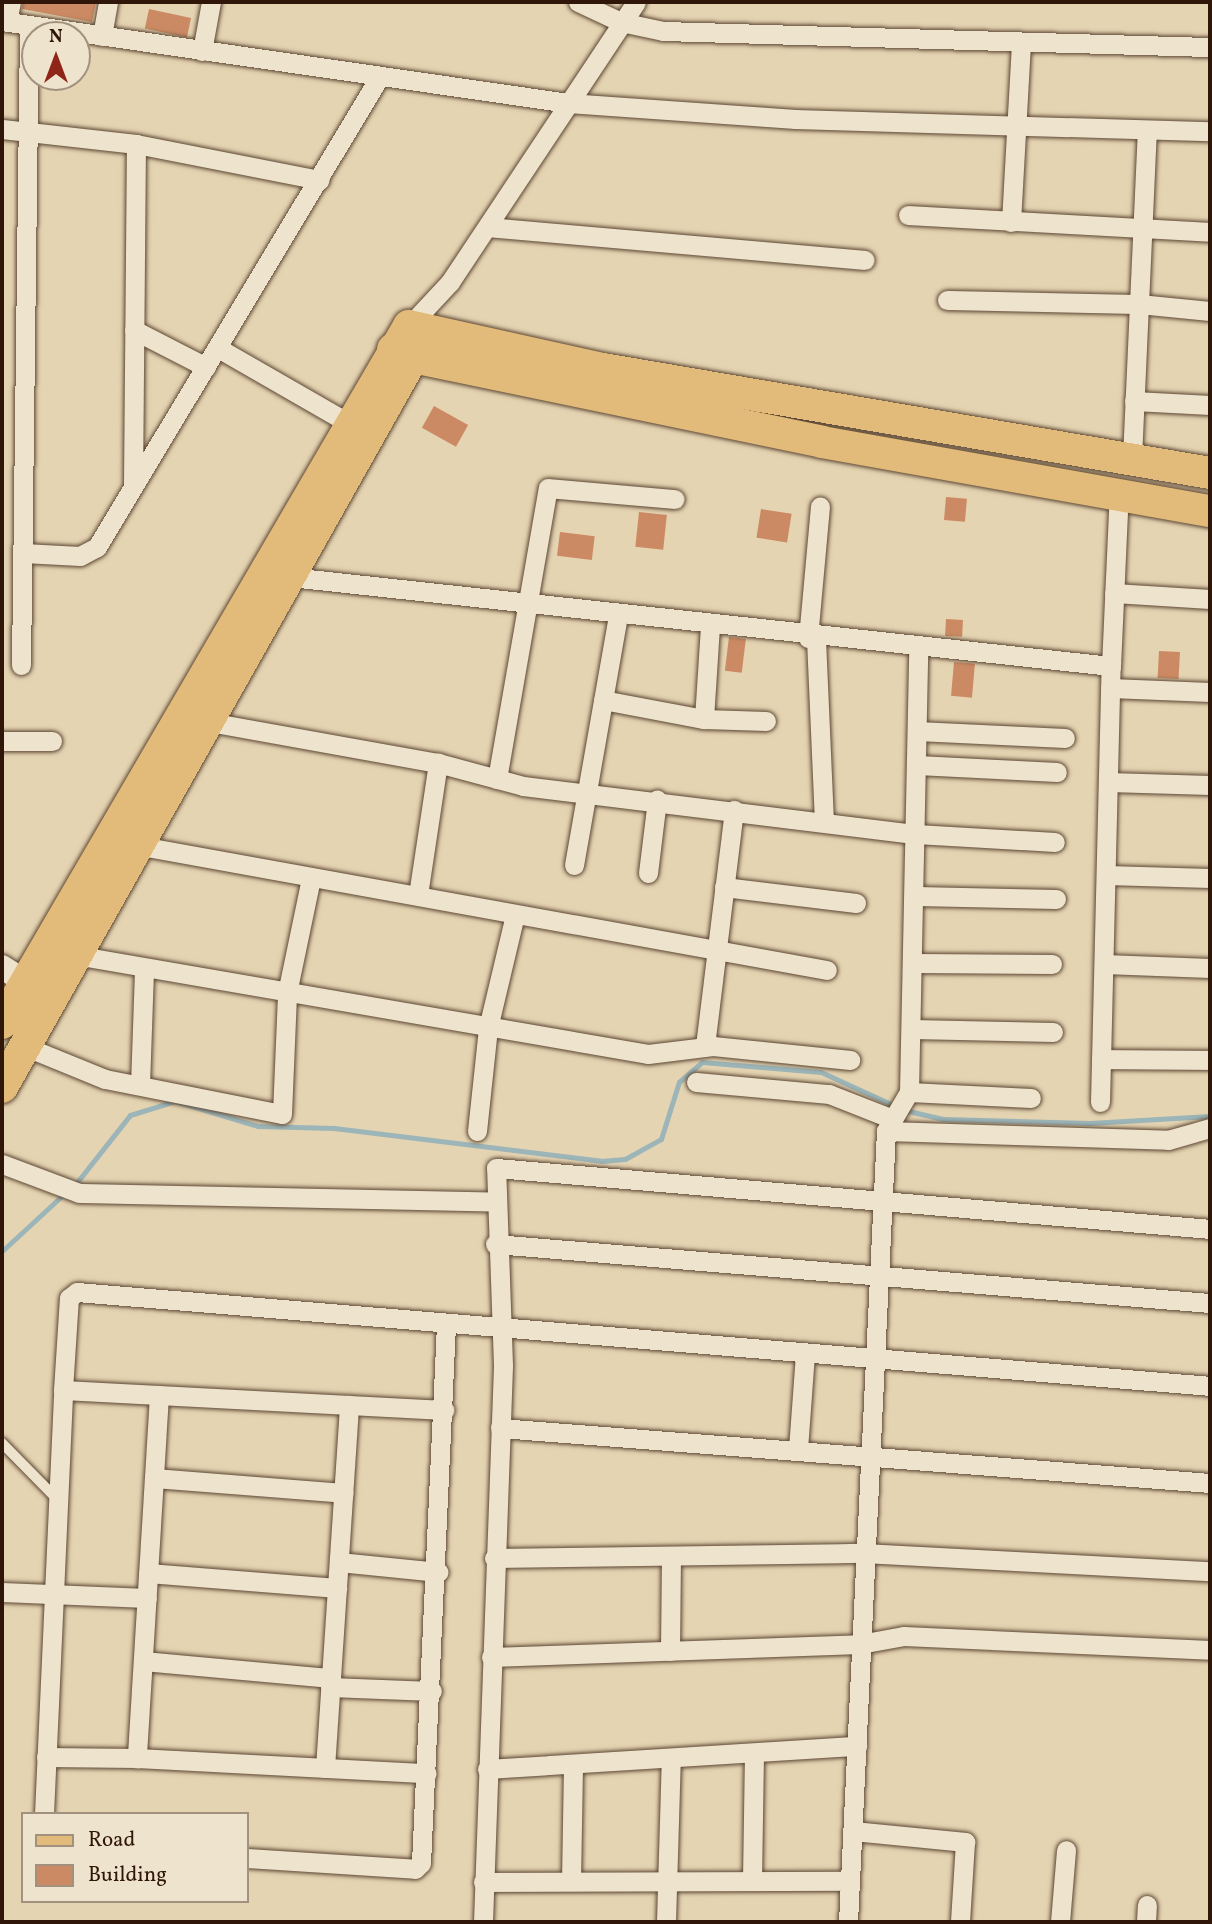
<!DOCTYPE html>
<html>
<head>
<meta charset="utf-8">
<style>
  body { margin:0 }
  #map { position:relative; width:1212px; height:1924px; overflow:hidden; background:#e5d4b2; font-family:Vollkorn,serif }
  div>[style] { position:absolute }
  .stream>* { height:5px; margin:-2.5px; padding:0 2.5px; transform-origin:2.5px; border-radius:2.5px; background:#9cb5b8 }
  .building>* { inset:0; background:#cb8a63; transform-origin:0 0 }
  .roads { filter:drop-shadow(0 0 2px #5c4633) drop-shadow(0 0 2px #5c4633) }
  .service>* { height:10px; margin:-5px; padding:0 5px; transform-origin:5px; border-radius:5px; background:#eee3cd }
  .minor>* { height:19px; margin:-9.5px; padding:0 9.5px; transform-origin:9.5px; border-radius:9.5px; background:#eee3cd }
  .tertiary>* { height:24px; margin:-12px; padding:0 12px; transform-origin:12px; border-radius:12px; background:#eee3cd }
  .primary>* { height:32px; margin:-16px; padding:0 16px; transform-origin:16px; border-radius:16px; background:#e2ba79 }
  .trunk>* { height:33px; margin:-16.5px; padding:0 16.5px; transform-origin:16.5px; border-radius:16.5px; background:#e2ba79 }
  span { translate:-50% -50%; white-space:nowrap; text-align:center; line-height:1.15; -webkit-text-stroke:5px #eee3cd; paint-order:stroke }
  .frame { position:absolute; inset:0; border:4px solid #2f1609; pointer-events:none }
  .legend { position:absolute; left:21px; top:1812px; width:228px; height:91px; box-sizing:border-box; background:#eee3cd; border:2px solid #a2917f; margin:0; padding:9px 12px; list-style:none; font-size:21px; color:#2f1609 }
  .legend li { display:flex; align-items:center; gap:14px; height:35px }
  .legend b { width:35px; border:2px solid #a2917f }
  .north { position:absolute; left:21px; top:21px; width:70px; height:70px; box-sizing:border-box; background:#eee3cd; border:2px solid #a2917f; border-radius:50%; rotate:0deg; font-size:19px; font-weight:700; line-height:28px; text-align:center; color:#2f1609 }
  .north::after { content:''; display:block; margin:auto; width:24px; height:32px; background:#8f2418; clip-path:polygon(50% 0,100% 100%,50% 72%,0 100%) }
</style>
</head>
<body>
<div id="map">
  <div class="stream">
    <div style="left:904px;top:1110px;width:40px;rotate:13deg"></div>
    <div style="left:943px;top:1119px;width:147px;rotate:1.6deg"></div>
    <div style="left:1090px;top:1123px;width:120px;rotate:-3.3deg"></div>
    <div style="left:74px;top:1186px;width:90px;rotate:-51.7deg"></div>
    <div style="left:130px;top:1115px;width:47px;rotate:-17.3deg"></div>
    <div style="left:175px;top:1101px;width:87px;rotate:16.8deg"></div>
    <div style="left:258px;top:1126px;width:76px;rotate:1.5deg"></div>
    <div style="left:334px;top:1128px;width:269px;rotate:7deg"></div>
    <div style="left:601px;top:1161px;width:24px;rotate:-5deg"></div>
    <div style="left:625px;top:1159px;width:41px;rotate:-29.1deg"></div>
    <div style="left:661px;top:1139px;width:60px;rotate:-72.5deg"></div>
    <div style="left:679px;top:1082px;width:30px;rotate:-41deg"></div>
    <div style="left:702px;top:1062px;width:119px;rotate:4.8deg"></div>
    <div style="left:821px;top:1072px;width:81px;rotate:24.7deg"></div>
    <div style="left:2px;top:1251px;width:87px;rotate:-42.7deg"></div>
  </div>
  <div class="building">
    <div style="clip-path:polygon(23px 2px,96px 2px,92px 22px,22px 9px)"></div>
    <div style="left:149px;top:9px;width:43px;height:20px;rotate:12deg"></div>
    <div style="left:434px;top:406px;width:39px;height:25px;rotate:29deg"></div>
    <div style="left:946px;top:497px;width:21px;height:23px;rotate:5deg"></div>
    <div style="left:761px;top:509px;width:31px;height:29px;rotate:9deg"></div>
    <div style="left:639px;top:512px;width:28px;height:35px;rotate:6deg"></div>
    <div style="left:560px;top:532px;width:35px;height:24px;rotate:7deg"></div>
    <div style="left:946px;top:619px;width:17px;height:17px;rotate:3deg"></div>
    <div style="left:729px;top:637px;width:17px;height:34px;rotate:7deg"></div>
    <div style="left:1159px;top:651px;width:21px;height:27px;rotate:3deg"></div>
    <div style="left:954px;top:662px;width:21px;height:34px;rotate:5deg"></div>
  </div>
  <div class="roads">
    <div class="service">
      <div style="left:2px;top:1443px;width:78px;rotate:45.5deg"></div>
    </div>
    <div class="minor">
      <div style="left:578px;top:2px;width:47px;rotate:24.9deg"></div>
      <div style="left:621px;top:22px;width:43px;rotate:12.1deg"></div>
      <div style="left:663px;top:31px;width:547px;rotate:1.68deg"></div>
      <div style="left:2px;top:21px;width:572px;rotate:8.24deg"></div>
      <div style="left:568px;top:103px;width:228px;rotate:4deg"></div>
      <div style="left:795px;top:119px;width:415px;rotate:1.7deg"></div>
      <div style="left:7px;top:22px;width:20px;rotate:-79deg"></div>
      <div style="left:102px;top:36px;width:35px;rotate:-80deg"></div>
      <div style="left:202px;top:51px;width:50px;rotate:-79.6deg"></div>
      <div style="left:2px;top:129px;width:135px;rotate:6.4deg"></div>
      <div style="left:136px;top:144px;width:187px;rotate:11.1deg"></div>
      <div style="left:908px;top:215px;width:302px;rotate:3.2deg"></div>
      <div style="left:1011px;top:222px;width:178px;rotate:-86.8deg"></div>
      <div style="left:488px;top:227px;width:378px;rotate:5deg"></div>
      <div style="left:947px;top:300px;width:192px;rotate:1.2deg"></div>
      <div style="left:1139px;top:304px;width:174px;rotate:-87.4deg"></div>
      <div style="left:409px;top:326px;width:60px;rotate:-47deg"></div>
      <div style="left:450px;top:282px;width:336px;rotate:-56.4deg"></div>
      <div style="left:134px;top:330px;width:81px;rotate:27.2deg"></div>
      <div style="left:218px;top:348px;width:152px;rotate:29.9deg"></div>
      <div style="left:1134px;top:401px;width:76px;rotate:3deg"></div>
      <div style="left:1132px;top:458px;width:154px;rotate:-87.4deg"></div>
      <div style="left:1139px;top:304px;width:71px;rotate:5.6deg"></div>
      <div style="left:133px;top:485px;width:341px;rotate:-89.5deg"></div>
      <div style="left:23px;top:553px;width:57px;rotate:3deg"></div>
      <div style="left:80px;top:556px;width:19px;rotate:-28deg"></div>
      <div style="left:97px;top:547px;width:549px;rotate:-59deg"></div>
      <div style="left:281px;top:576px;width:835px;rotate:6.19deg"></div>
      <div style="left:1111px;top:666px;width:173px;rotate:-87.4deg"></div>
      <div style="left:1114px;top:593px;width:96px;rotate:3.6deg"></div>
      <div style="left:808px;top:638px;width:132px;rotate:-84.8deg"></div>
      <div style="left:816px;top:639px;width:183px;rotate:87.5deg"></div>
      <div style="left:21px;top:665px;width:640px;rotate:-89.28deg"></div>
      <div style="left:1110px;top:688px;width:100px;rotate:2.3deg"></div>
      <div style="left:603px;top:700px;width:103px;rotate:10.7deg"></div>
      <div style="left:704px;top:719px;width:62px;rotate:1.8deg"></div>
      <div style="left:704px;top:719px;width:92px;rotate:-86.3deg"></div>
      <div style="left:198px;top:720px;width:244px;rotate:10.2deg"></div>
      <div style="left:438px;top:763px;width:88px;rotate:15.1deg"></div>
      <div style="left:523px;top:786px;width:396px;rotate:7deg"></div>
      <div style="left:916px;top:834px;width:139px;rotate:3.3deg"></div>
      <div style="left:917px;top:731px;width:148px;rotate:2.7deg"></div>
      <div style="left:2px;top:741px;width:50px"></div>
      <div style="left:917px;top:765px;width:140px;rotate:2.9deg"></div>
      <div style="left:497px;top:779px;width:295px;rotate:-80.1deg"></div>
      <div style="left:548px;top:488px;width:127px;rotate:5deg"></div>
      <div style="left:1108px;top:782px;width:102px;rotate:1.7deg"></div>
      <div style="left:130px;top:844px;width:708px;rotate:10.25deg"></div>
      <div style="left:574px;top:865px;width:253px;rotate:-80deg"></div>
      <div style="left:648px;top:873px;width:74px;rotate:-83deg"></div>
      <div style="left:1106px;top:875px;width:104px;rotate:1.7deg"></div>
      <div style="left:724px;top:887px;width:133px;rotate:6.9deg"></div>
      <div style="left:418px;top:895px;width:134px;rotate:-81.4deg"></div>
      <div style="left:916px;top:896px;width:140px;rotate:1.2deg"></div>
      <div style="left:75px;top:955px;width:581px;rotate:9.8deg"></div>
      <div style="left:648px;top:1054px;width:65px;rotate:-7deg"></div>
      <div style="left:713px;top:1046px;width:138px;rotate:5.8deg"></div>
      <div style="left:916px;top:963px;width:136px;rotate:0.4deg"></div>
      <div style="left:1104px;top:964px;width:106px;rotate:2.2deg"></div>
      <div style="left:912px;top:1029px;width:141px;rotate:1.2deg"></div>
      <div style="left:24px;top:1046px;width:87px;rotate:22.2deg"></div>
      <div style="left:105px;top:1079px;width:180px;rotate:11.2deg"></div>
      <div style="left:282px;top:1114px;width:121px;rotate:-87.6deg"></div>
      <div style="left:287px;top:993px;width:117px;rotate:-78.2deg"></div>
      <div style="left:705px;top:1046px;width:238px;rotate:-83deg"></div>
      <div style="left:1101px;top:1059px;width:109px;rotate:0.5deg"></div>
      <div style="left:696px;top:1082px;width:134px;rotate:5.2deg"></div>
      <div style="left:829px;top:1094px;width:66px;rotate:21.5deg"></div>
      <div style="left:140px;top:1085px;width:117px;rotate:-88deg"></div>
      <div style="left:909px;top:1092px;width:122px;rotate:2.8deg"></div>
      <div style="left:1100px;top:1102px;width:436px;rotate:-88.6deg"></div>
      <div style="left:477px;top:1131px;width:104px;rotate:-83.9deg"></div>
      <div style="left:488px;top:1028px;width:116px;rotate:-76.6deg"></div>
      <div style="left:886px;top:1131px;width:282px;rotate:1.8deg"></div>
      <div style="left:1168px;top:1140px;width:44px;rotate:-15.9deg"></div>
      <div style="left:2px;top:1164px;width:82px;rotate:20.6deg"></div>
      <div style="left:79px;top:1193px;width:414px;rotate:1.2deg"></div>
      <div style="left:495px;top:1244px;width:717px;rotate:4.72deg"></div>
      <div style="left:63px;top:1390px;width:382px;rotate:3deg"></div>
      <div style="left:159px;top:1395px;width:364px;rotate:93.5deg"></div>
      <div style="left:137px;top:1758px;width:290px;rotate:3deg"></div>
      <div style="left:500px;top:1428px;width:712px;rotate:4.43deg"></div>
      <div style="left:798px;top:1449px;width:95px;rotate:-85.8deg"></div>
      <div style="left:154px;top:1478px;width:190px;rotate:4.5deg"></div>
      <div style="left:494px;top:1558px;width:369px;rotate:-0.8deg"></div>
      <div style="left:863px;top:1553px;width:347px;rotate:3deg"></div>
      <div style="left:339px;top:1562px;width:100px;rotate:5.7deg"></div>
      <div style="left:148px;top:1573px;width:190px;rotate:4.5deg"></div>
      <div style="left:2px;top:1592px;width:145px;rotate:2.4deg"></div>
      <div style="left:670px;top:1651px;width:95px;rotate:-89.4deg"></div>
      <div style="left:491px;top:1657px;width:369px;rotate:-2deg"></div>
      <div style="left:860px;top:1644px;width:45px;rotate:-10.3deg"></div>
      <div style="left:904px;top:1636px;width:306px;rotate:2.6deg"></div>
      <div style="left:143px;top:1661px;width:189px;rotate:5.2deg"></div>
      <div style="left:330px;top:1687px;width:102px;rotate:2.2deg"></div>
      <div style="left:46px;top:1757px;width:91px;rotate:0.6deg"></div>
      <div style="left:325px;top:1768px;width:364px;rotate:-86.2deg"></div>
      <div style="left:487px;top:1769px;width:371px;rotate:-3.6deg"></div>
      <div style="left:44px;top:1814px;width:424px;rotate:-87.4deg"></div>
      <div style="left:63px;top:1390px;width:92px;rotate:-86.3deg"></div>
      <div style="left:69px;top:1298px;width:10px;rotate:-37deg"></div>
      <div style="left:77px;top:1292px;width:1137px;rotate:4.74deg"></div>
      <div style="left:853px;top:1831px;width:113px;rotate:5.6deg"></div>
      <div style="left:965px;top:1842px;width:80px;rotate:93.6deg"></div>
      <div style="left:247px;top:1858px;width:168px;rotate:3.7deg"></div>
      <div style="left:415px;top:1869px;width:8px;rotate:-45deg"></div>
      <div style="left:421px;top:1863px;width:539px;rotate:-87.34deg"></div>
      <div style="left:752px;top:1880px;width:127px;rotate:-89.1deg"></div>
      <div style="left:571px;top:1881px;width:117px;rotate:-89deg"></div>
      <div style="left:483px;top:1882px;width:367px;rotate:-0.2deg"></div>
      <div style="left:483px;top:1922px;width:557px;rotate:-87.94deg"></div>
      <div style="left:503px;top:1365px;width:197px;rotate:-92deg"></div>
      <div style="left:496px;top:1168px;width:717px;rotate:4.88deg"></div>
      <div style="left:666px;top:1922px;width:164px;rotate:-88.3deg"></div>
      <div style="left:848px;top:1922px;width:792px;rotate:-87.25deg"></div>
      <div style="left:886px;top:1131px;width:45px;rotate:-59.5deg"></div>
      <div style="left:909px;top:1092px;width:443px;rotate:-88.8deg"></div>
      <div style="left:1060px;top:1922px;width:72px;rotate:-85.2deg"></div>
      <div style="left:1146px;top:1922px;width:17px;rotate:-87deg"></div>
    </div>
    <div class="tertiary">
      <div style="left:2px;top:967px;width:46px;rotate:32.7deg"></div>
    </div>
    <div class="primary">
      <div style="left:2px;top:1023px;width:807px;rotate:-59.72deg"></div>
      <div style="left:409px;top:326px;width:199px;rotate:12.5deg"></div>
      <div style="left:603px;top:369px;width:616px;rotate:9.72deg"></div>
      <div style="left:2px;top:1087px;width:838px;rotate:-60.62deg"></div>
      <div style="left:413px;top:357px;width:418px;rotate:11.7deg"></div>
      <div style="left:822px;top:442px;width:394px;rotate:10.1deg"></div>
    </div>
    <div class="trunk">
      <div style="left:393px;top:349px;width:22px;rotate:22deg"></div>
      <div style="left:413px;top:357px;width:30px;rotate:-60deg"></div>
    </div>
  </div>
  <div class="frame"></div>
  <ul class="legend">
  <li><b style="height:9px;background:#e2ba79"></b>Road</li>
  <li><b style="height:19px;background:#cb8a63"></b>Building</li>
  </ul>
  <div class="north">N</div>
</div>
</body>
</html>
